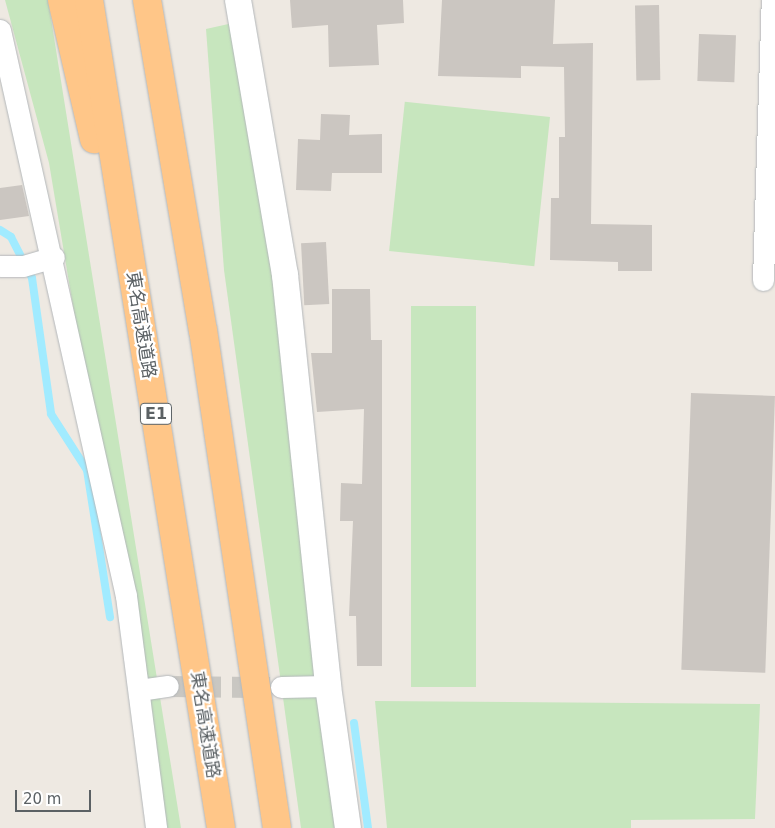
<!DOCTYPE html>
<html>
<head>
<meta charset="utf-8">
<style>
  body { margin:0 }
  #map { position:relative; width:775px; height:828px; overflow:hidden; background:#eee9e2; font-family:"DejaVu Sans","Noto Sans JP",sans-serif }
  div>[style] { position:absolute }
  .green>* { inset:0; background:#c7e6be; transform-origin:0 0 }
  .stream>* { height:8px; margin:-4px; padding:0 4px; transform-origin:4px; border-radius:4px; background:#a1ebff }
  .building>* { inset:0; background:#cbc6c1; transform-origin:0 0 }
  .minor-tunnel>* { height:21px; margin-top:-10.5px; transform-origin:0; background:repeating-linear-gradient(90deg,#c9c7c2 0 21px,transparent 0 32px) }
  .roads { filter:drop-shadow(0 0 1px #b3b7ba) drop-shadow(0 0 1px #b3b7ba) }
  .minor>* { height:21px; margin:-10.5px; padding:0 10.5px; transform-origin:10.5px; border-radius:10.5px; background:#fff }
  .tertiary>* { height:26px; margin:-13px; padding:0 13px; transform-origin:13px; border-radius:13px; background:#fff }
  .motorway>* { height:28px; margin:-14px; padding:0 14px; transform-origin:14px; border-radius:14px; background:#ffc688 }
  span { translate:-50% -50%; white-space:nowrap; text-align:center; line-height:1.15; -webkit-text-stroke:4.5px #fff; paint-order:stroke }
  .shield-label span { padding:1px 4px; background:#fff; border:1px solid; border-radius:4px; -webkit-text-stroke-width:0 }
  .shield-label { font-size:16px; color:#5b6164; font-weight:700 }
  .street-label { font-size:18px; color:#5b6164 }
  .scale { position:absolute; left:15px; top:790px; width:76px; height:22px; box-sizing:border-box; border:2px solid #5b6164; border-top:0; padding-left:6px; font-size:15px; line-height:18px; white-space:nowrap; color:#5b6164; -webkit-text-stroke:4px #fff; paint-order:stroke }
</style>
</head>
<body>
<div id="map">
  <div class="green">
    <div style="clip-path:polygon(5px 0,48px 0,181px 828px,155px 828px,144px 730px,49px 163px)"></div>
    <div style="clip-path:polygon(233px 23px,281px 322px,341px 828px,301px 828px,224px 270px,206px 29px)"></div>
    <div style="left:550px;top:117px;width:150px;height:146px;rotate:96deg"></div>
    <div style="left:411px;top:306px;width:65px;height:381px"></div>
    <div style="clip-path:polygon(375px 701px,760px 704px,755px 819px,631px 820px,631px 828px,387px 828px)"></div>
  </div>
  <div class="stream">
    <div style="left:0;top:230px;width:13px;rotate:32deg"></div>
    <div style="left:11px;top:237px;width:46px;rotate:62.9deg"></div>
    <div style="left:32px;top:278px;width:137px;rotate:82deg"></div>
    <div style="left:51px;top:414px;width:67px;rotate:57.3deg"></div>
    <div style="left:87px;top:470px;width:149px;rotate:81.1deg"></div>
    <div style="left:354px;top:723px;width:106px;rotate:82.4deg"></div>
  </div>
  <div class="building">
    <div style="clip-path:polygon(290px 0,403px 0,404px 23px,377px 25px,379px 65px,329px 67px,328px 25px,292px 28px)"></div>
    <div style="clip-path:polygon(442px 0,555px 0,553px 44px,593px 43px,591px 224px,652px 225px,652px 271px,618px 271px,618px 262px,550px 260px,551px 198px,559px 198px,559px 137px,565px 137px,564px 67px,521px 66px,521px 78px,438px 76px)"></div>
    <div style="left:659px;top:5px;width:75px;height:24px;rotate:89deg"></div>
    <div style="left:699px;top:34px;width:37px;height:47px;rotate:2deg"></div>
    <div style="clip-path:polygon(321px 114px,350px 115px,349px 135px,382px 134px,382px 173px,332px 173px,331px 191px,296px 190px,298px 139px,320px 140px)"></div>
    <div style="clip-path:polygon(22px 185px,29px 216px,0 220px,0 188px)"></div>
    <div style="left:326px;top:242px;width:62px;height:25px;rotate:87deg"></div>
    <div style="clip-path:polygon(332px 289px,370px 289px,371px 340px,382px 340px,382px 666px,357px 666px,356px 616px,349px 616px,353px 521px,340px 521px,341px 483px,362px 484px,364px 409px,317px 412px,311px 353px,332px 353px)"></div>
    <div style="left:691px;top:393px;width:84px;height:277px;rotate:2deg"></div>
  </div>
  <div class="minor-tunnel">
    <div style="left:168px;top:686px;width:102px;rotate:0.6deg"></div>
  </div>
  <div class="roads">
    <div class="minor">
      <div style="left:0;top:30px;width:580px;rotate:77.45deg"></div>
      <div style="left:126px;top:596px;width:234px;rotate:82.6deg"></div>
      <div style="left:0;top:266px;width:23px"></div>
      <div style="left:23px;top:266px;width:32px;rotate:-16deg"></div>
      <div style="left:763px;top:280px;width:280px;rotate:-88.2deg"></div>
      <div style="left:281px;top:687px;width:47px;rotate:-1.2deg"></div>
      <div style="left:139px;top:690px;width:29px;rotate:-8deg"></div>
    </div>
    <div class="tertiary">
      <div style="left:238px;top:0;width:279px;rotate:80.3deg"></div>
      <div style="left:285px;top:275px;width:413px;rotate:84deg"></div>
      <div style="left:328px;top:686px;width:143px;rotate:82deg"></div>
    </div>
    <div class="motorway">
      <div style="left:62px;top:0;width:143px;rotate:77deg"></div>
      <div style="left:89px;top:0;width:838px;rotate:80.94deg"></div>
      <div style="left:147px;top:0;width:335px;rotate:80.4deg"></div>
      <div style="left:203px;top:330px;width:503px;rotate:81.55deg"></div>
    </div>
  </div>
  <div class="shield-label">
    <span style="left:156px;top:414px">E1</span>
  </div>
  <div class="street-label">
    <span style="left:141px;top:325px;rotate:81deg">東名高速道路</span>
    <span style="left:205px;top:725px;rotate:81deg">東名高速道路</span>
  </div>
  <div class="scale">20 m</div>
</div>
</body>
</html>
